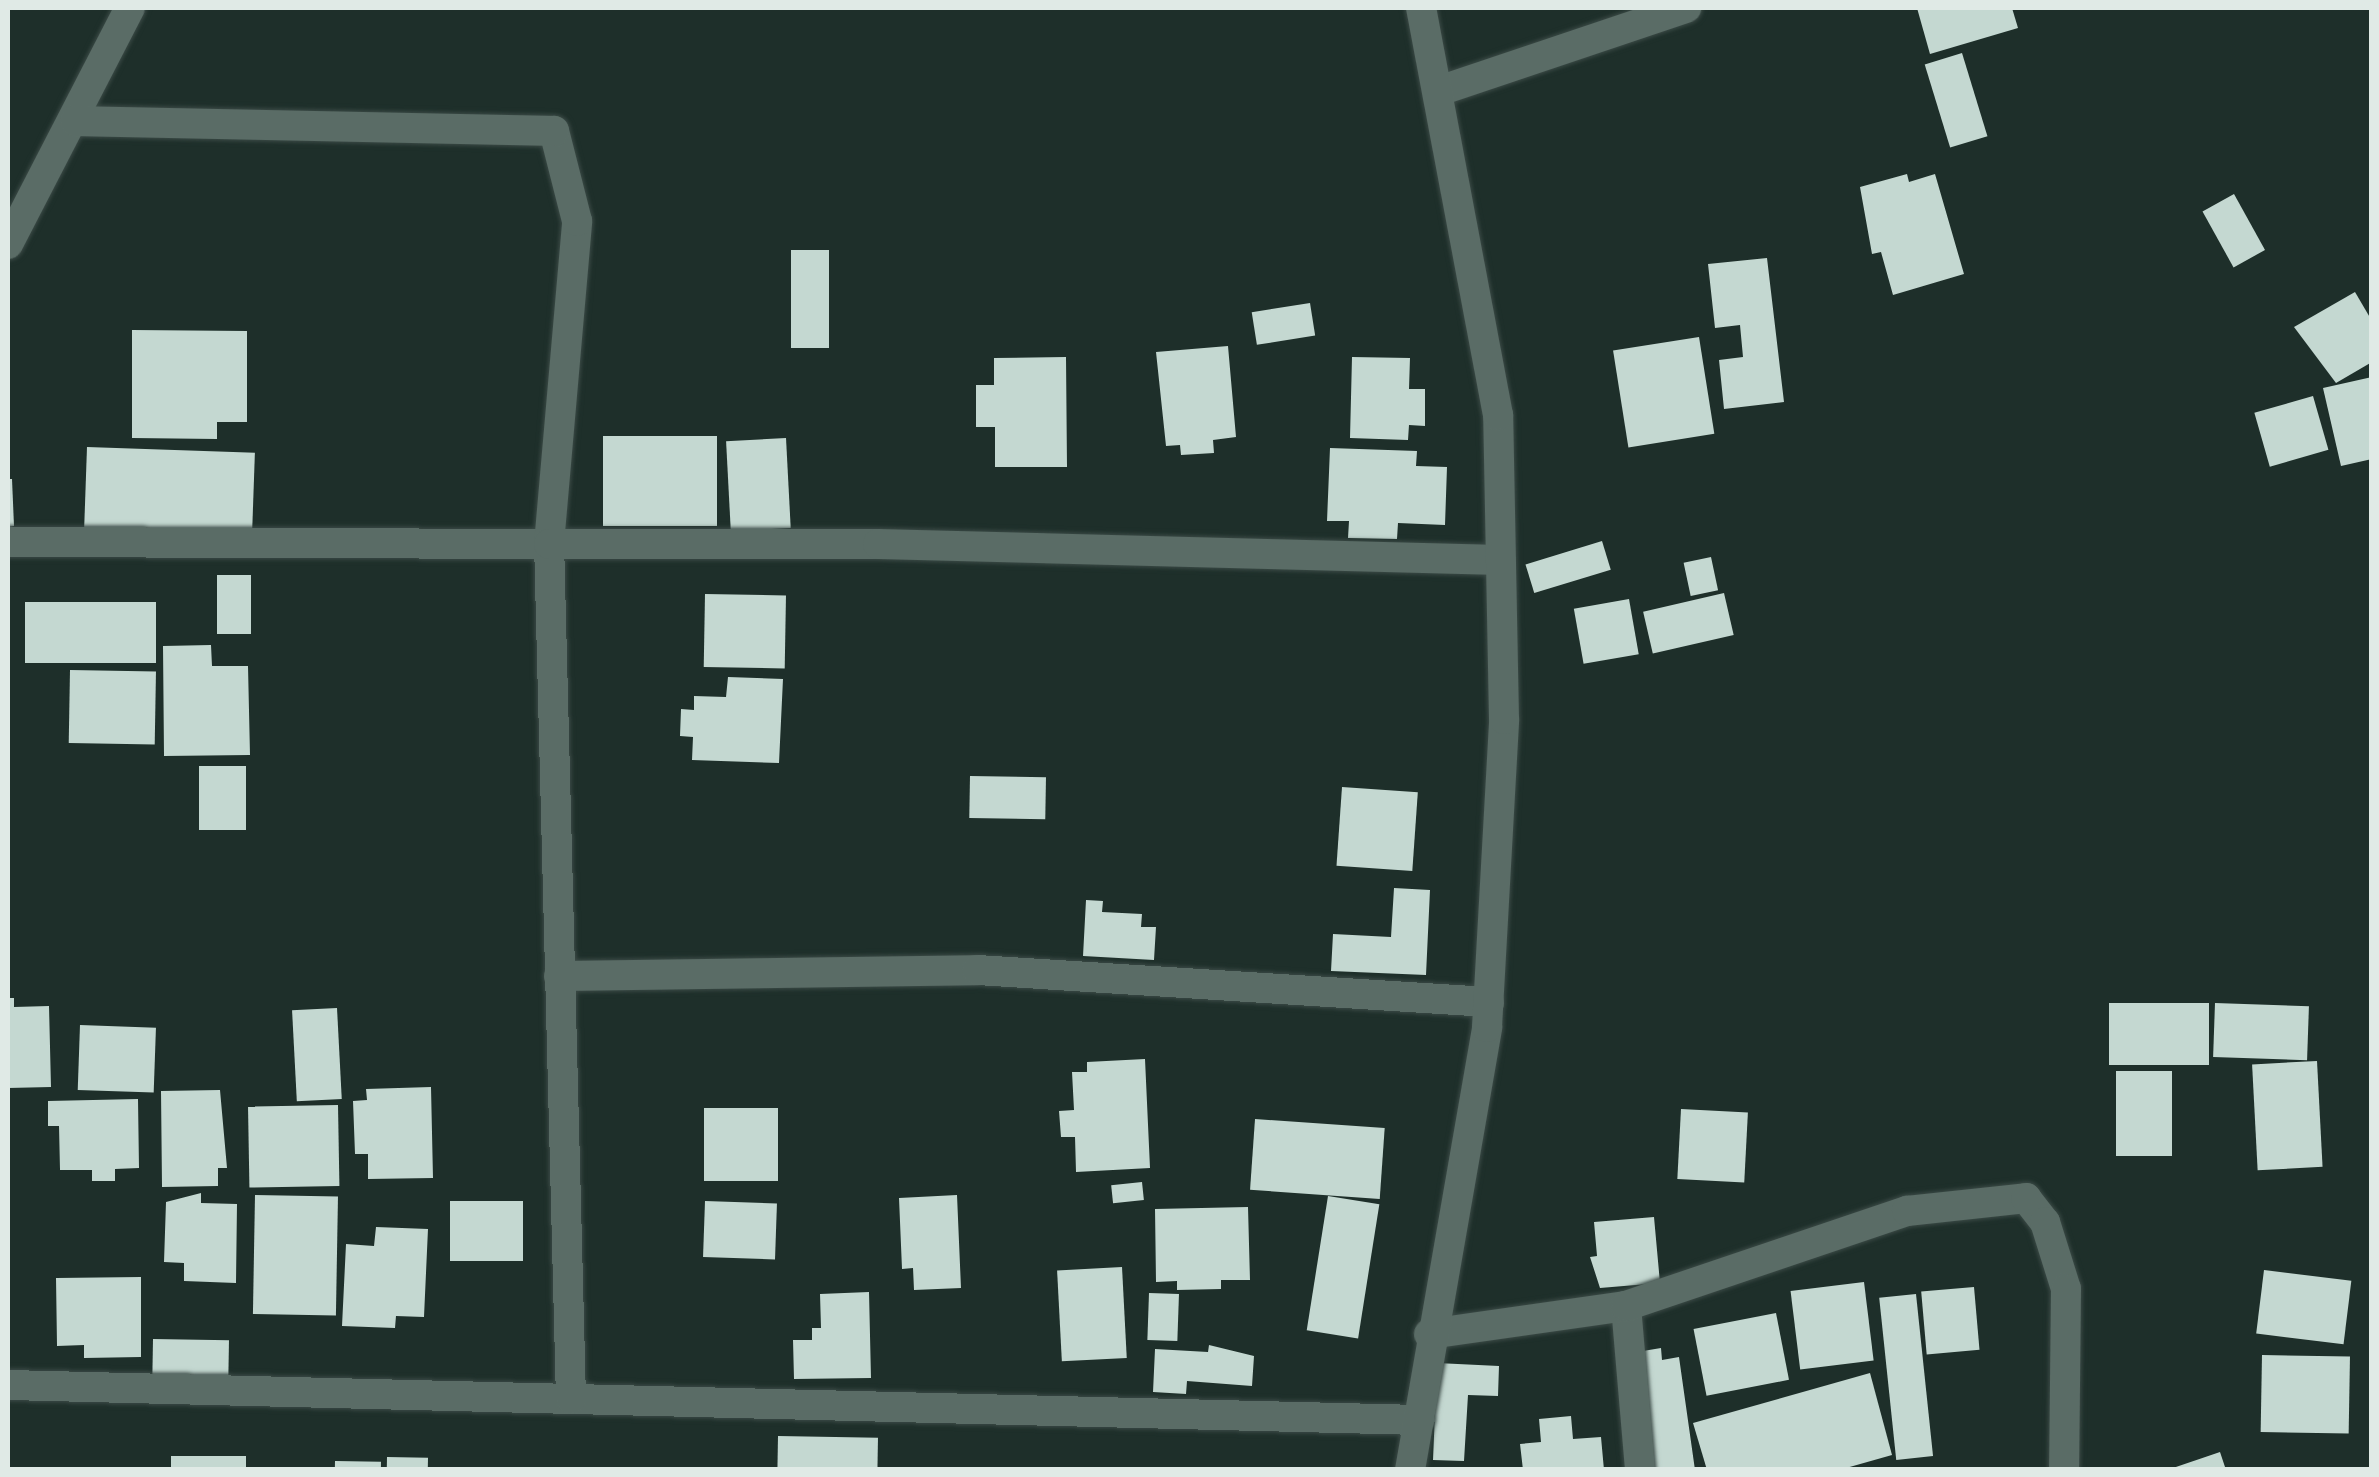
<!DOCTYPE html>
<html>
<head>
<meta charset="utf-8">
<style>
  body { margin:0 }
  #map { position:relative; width:2379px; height:1477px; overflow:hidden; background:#1e2f2a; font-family:"Alegreya Sans",sans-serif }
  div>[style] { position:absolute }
  .building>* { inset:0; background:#c4d8d1; transform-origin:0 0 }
  .roads { filter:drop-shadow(0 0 2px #3b4a46) drop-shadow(0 0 2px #3b4a46) }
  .street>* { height:30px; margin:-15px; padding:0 15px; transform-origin:15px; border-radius:15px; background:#5a6c66 }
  span { translate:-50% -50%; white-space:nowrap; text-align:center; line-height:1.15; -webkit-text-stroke:10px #1e2f2a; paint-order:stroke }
  .frame { position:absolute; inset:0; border:10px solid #e0eae6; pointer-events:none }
</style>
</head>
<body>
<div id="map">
  <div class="building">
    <div style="clip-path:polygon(1917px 8px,2012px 8px,2018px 28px,1930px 54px)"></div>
    <div style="left:1962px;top:53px;width:87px;height:39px;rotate:73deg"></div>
    <div style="clip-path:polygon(1907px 174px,1909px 182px,1935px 174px,1964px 274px,1893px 295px,1881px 252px,1872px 254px,1860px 187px)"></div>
    <div style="left:2234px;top:194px;width:64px;height:36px;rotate:61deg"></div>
    <div style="left:791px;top:250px;width:38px;height:98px"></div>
    <div style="clip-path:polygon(1767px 258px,1784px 402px,1724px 409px,1719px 360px,1743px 357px,1740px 325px,1715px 328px,1708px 264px)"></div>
    <div style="clip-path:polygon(2355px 292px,2372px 321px,2372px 362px,2336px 383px,2294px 327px)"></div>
    <div style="left:1310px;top:303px;width:33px;height:59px;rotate:81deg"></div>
    <div style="clip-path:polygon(132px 330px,247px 331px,247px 422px,217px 422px,217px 439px,132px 438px)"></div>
    <div style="left:1699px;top:337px;width:98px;height:87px;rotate:81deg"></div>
    <div style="clip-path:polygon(1228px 346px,1236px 437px,1213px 440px,1214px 453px,1181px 455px,1180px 445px,1166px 446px,1156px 352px)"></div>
    <div style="clip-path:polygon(1066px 357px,1067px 467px,995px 467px,995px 427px,976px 427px,976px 385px,994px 385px,994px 358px)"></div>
    <div style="clip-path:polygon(1352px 357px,1410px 358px,1409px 389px,1425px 389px,1425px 426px,1409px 425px,1408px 440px,1350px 438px)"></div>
    <div style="clip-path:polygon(2372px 377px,2372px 459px,2341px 466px,2323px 388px)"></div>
    <div style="left:2313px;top:396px;width:56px;height:61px;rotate:74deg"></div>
    <div style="left:717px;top:436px;width:90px;height:114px;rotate:90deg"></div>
    <div style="left:786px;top:438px;width:90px;height:60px;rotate:87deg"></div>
    <div style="left:87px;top:447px;width:168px;height:80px;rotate:2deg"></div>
    <div style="clip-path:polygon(1330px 448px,1417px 451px,1416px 466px,1447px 467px,1445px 525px,1398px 523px,1397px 539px,1348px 538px,1349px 521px,1327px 521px)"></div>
    <div style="clip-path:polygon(8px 479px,12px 479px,14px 526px,8px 527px)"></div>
    <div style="left:1602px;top:541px;width:30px;height:80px;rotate:73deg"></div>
    <div style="left:1711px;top:557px;width:34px;height:28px;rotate:78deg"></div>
    <div style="left:217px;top:575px;width:34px;height:59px"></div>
    <div style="left:1724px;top:593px;width:43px;height:83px;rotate:77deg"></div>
    <div style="left:705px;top:594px;width:81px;height:73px;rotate:1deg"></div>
    <div style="left:1629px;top:599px;width:56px;height:56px;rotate:80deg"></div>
    <div style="left:25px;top:602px;width:131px;height:61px"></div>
    <div style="clip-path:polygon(211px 645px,212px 666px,248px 666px,250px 755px,164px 756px,163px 646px)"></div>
    <div style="left:70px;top:670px;width:86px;height:73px;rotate:1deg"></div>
    <div style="clip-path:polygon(728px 677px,783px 679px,779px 763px,692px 760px,693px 737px,680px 736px,681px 709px,694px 710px,694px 696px,726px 697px)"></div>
    <div style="left:199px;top:766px;width:47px;height:64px"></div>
    <div style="left:970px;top:776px;width:76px;height:42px;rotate:1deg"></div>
    <div style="left:1342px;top:787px;width:76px;height:79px;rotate:4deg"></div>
    <div style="clip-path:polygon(1394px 888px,1430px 890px,1426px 975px,1331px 971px,1333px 934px,1391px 937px)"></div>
    <div style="clip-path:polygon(1086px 900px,1103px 901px,1102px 912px,1142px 914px,1141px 927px,1156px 927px,1154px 960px,1083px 956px)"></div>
    <div style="clip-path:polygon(8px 998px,14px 998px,14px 1007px,49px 1006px,51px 1087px,8px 1088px)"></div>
    <div style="left:2109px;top:1003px;width:100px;height:62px"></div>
    <div style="left:2215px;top:1003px;width:94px;height:54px;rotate:2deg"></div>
    <div style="left:337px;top:1008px;width:91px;height:45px;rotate:87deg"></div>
    <div style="left:80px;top:1025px;width:76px;height:65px;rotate:2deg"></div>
    <div style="clip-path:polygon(1145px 1059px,1150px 1168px,1076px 1172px,1075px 1137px,1061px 1137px,1059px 1111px,1074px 1110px,1072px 1072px,1087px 1072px,1087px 1062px)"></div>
    <div style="left:2317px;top:1061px;width:106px;height:65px;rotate:87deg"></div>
    <div style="left:2116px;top:1071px;width:56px;height:85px"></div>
    <div style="clip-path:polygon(431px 1087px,433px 1178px,368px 1179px,368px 1154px,355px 1154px,353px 1101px,367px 1100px,366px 1089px)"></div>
    <div style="clip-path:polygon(220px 1090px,227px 1168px,218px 1168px,218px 1186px,162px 1187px,161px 1091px)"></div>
    <div style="clip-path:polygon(138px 1099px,139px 1168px,115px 1169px,115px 1181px,92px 1181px,92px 1170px,60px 1170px,59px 1126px,48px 1126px,48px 1101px)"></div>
    <div style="left:338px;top:1105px;width:81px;height:90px;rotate:89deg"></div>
    <div style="left:704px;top:1108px;width:74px;height:73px"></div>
    <div style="left:1681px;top:1109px;width:67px;height:70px;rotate:3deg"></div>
    <div style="left:1255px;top:1119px;width:130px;height:71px;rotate:4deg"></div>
    <div style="left:1142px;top:1182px;width:18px;height:31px;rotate:84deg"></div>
    <div style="clip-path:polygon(201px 1193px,201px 1203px,237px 1204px,236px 1283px,184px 1281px,184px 1263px,164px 1262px,166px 1202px)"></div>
    <div style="left:255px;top:1195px;width:83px;height:119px;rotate:1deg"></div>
    <div style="clip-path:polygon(957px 1195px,961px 1288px,914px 1290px,913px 1268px,902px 1269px,899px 1198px)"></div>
    <div style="left:1328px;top:1196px;width:52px;height:136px;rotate:9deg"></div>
    <div style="left:523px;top:1201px;width:60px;height:73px;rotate:90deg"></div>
    <div style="left:705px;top:1201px;width:72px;height:56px;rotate:2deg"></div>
    <div style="clip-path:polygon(1248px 1207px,1250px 1280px,1221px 1280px,1221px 1289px,1177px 1290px,1177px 1281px,1156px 1282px,1155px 1209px)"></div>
    <div style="clip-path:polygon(1654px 1217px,1660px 1283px,1600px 1288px,1590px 1257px,1597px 1256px,1594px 1222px)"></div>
    <div style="clip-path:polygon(376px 1227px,428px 1229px,424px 1317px,396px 1316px,395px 1328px,342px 1326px,346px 1244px,374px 1246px)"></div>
    <div style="left:1122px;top:1267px;width:91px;height:65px;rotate:87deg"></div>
    <div style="left:2264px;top:1270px;width:88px;height:64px;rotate:7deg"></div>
    <div style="clip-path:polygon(141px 1277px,141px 1357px,84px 1358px,84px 1345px,57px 1346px,56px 1278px)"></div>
    <div style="left:1864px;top:1282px;width:79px;height:74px;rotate:83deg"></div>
    <div style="left:1974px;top:1287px;width:63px;height:53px;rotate:85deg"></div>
    <div style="clip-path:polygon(869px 1292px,871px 1378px,794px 1379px,793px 1340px,812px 1340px,812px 1328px,821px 1328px,820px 1294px)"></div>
    <div style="left:1149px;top:1293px;width:30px;height:47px;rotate:2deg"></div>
    <div style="left:1916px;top:1294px;width:163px;height:37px;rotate:84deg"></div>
    <div style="left:1776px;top:1313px;width:68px;height:84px;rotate:79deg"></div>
    <div style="left:153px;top:1339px;width:76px;height:42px;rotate:1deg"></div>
    <div style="clip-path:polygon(1209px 1345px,1254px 1356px,1252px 1386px,1187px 1381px,1186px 1394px,1153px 1392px,1155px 1349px,1208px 1352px)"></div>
    <div style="clip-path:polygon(1661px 1348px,1662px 1360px,1679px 1357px,1695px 1470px,1653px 1470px,1637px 1352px)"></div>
    <div style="left:2262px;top:1355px;width:88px;height:77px;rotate:1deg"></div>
    <div style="clip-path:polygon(1437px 1363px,1499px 1366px,1498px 1396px,1468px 1395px,1464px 1461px,1433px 1460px)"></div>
    <div style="clip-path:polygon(1870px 1373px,1892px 1455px,1839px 1470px,1707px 1470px,1693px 1423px)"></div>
    <div style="clip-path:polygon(1571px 1416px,1573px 1439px,1601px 1437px,1604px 1470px,1523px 1470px,1520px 1444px,1541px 1442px,1539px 1419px)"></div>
    <div style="left:778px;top:1436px;width:100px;height:34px;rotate:1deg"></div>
    <div style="clip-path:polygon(2220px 1452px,2226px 1470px,2170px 1470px,2170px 1469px)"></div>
    <div style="left:171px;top:1456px;width:75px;height:14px"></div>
    <div style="left:387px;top:1457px;width:41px;height:13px;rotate:1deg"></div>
    <div style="left:335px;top:1461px;width:46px;height:9px;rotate:1deg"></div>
  </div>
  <div class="roads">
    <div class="street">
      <div style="left:1439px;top:91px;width:261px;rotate:-18.6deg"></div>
      <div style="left:8px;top:244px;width:266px;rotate:-62.7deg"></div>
      <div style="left:8px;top:542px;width:541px;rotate:0.21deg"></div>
      <div style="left:549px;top:544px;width:324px;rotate:-85deg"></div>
      <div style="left:577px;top:221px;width:93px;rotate:-104.3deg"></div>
      <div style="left:554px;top:131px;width:479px;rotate:-178.8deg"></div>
      <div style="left:559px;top:976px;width:418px;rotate:-0.8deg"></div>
      <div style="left:977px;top:970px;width:513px;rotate:3.58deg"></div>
      <div style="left:1626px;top:1306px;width:165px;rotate:85.1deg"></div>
      <div style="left:1429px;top:1334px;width:199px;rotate:-8.1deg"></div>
      <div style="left:1626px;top:1306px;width:297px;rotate:-18.7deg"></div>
      <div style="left:1907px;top:1211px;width:120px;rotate:-6.2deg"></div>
      <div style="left:2026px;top:1198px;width:31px;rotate:52deg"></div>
      <div style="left:2045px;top:1222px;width:70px;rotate:72.6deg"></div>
      <div style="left:2066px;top:1289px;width:181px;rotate:90.6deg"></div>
      <div style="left:8px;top:1385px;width:1412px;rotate:1.42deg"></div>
      <div style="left:571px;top:1399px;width:855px;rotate:-91.47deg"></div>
      <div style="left:549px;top:544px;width:329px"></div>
      <div style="left:878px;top:544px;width:623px;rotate:1.47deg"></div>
      <div style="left:1410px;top:1470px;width:450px;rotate:-80.1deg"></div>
      <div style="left:1487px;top:1027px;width:308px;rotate:-86.8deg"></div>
      <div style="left:1504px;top:719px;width:304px;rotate:-91.1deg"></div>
      <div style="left:1498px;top:415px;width:414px;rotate:-100.7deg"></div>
    </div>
  </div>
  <div class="frame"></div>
</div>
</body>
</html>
